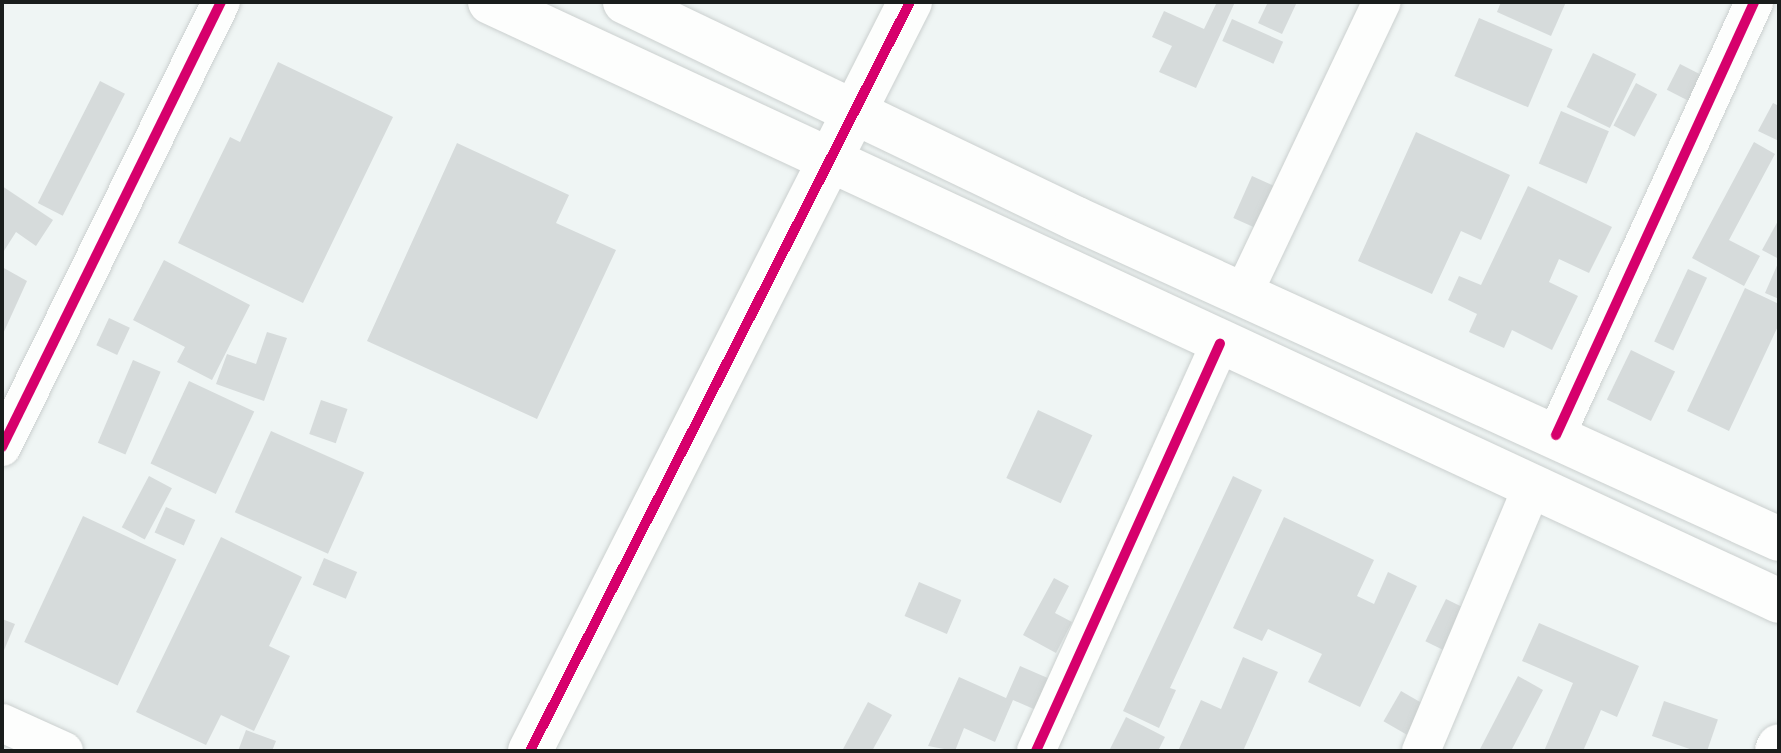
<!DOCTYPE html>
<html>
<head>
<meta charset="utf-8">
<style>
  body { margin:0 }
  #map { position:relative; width:1781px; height:753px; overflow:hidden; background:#eff5f4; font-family:Inter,sans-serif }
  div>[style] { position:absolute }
  .building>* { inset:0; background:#d6dbdb; transform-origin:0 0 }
  .roads { filter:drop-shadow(0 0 2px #cbd0cf) drop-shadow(0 0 2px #cbd0cf) }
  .street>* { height:38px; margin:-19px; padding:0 19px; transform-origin:19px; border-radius:19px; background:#fdfefd }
  .secondary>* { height:44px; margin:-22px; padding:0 22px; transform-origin:22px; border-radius:22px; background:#fdfefd }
  .primary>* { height:44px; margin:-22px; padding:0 22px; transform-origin:22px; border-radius:22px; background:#fdfefd }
  .cycleway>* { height:10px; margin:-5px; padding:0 5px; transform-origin:5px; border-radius:5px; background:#d6006c }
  span { translate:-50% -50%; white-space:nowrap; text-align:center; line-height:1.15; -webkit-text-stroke:8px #ecf8f5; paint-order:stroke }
  .frame { position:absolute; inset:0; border:4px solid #191d1c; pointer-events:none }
</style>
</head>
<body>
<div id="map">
  <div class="building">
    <div style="clip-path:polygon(1217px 2px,1235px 2px,1196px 88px,1159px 72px,1172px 46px,1152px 37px,1164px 11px,1204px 29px)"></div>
    <div style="clip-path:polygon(1268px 2px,1297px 2px,1282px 34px,1258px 23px)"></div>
    <div style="clip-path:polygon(1501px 2px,1566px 2px,1551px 36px,1497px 12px)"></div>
    <div style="left:1479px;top:18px;width:80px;height:63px;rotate:23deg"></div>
    <div style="left:1232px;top:19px;width:56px;height:24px;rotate:24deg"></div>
    <div style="left:1593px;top:53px;width:48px;height:60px;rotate:26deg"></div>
    <div style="clip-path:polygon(278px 62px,393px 117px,303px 303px,178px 243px,230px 137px,240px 142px)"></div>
    <div style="left:1680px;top:64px;width:28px;height:29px;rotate:27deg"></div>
    <div style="left:100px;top:81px;width:28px;height:137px;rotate:27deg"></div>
    <div style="left:1636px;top:83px;width:24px;height:48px;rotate:28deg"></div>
    <div style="clip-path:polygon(1773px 103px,1779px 106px,1779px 141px,1758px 131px)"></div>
    <div style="left:1561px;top:111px;width:52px;height:57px;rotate:23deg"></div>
    <div style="clip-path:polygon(1416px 132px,1510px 175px,1481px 240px,1461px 231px,1432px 294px,1358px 261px)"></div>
    <div style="clip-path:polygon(1754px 142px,1775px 154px,1729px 240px,1760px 256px,1744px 286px,1692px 258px)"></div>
    <div style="clip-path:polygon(457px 143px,569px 195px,556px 223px,616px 250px,537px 419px,367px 341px)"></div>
    <div style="left:1252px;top:176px;width:46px;height:46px;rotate:24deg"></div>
    <div style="clip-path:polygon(2px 186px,53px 220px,36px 246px,16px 232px,2px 254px)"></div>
    <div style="clip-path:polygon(1528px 186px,1612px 227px,1589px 273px,1559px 259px,1549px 282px,1578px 296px,1552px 350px,1512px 330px,1504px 348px,1469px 332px,1477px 314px,1448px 300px,1459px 276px,1481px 285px)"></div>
    <div style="clip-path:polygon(1779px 219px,1779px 259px,1762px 250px)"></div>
    <div style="clip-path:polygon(164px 260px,250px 305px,212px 380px,177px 362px,185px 347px,133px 320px)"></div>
    <div style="clip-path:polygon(1779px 261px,1779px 299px,1765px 293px)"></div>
    <div style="clip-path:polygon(2px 267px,27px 281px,2px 336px)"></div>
    <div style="left:1688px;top:269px;width:21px;height:80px;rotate:25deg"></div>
    <div style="clip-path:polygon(1745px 288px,1779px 304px,1779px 324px,1729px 431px,1687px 411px)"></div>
    <div style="left:109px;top:318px;width:23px;height:30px;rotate:25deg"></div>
    <div style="clip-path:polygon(267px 332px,287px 338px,264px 401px,216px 384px,227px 354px,256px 364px)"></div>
    <div style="left:1631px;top:350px;width:49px;height:55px;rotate:26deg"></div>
    <div style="left:133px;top:360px;width:30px;height:90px;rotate:23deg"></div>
    <div style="left:189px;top:381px;width:72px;height:91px;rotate:25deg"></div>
    <div style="left:321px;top:400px;width:28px;height:36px;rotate:19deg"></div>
    <div style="left:1038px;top:410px;width:60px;height:75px;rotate:25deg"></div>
    <div style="left:271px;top:431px;width:102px;height:89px;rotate:24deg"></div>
    <div style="left:149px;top:476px;width:26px;height:58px;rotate:28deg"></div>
    <div style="clip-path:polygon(1233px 476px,1262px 490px,1170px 688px,1176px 690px,1159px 728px,1123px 711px)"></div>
    <div style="left:166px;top:507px;width:32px;height:28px;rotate:24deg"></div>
    <div style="left:83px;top:516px;width:103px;height:139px;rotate:25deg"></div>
    <div style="clip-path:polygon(1284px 517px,1374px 560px,1357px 596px,1374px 604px,1388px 572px,1417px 586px,1360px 707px,1308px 682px,1322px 654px,1268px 629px,1262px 641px,1233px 628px)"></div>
    <div style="clip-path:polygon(221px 537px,302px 577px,269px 646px,290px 656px,254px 731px,221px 715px,206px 745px,136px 712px)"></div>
    <div style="left:324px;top:558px;width:36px;height:29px;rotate:23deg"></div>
    <div style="clip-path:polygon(1054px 578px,1069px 586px,1055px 613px,1072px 622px,1056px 653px,1023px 635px)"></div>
    <div style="left:919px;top:582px;width:46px;height:37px;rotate:23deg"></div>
    <div style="left:1446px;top:599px;width:30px;height:47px;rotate:26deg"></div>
    <div style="clip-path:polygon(2px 619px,15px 624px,2px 655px)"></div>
    <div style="clip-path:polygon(1539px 623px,1639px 666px,1617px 717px,1601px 710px,1583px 751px,1544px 751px,1573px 683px,1522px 661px)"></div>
    <div style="clip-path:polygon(1243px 657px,1278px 672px,1243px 751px,1178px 751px,1201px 700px,1221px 709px)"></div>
    <div style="clip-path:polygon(1020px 666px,1050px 679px,1036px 710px,1013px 700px,995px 742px,964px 728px,955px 751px,928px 746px,959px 677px,1006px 698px)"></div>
    <div style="clip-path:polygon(1518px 676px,1543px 690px,1511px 751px,1479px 751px)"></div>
    <div style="left:1401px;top:691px;width:30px;height:35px;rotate:30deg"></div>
    <div style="left:1664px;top:701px;width:57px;height:37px;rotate:19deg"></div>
    <div style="clip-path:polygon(868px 702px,892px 715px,872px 751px,842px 751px)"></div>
    <div style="clip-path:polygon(1126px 717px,1165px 737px,1158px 751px,1109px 751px)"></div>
    <div style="clip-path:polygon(246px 730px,276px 741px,272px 751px,238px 751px)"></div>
  </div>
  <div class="roads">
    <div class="street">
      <div style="left:1244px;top:292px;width:321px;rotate:-64.6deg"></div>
      <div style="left:1556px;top:435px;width:476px;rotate:-65.4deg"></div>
      <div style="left:2px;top:447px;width:496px;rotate:-63.8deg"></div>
      <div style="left:2px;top:723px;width:68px;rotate:24.3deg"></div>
      <div style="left:1036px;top:751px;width:447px;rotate:-65.7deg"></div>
      <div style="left:1421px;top:751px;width:286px;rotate:-67.2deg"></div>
    </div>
    <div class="secondary">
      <div style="left:530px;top:751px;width:840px;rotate:-63.1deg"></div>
      <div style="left:1777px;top:751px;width:5px;rotate:-68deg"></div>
    </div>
    <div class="primary">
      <div style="left:490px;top:2px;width:1421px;rotate:24.92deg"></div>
      <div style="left:625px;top:2px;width:501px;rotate:25.65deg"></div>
      <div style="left:1077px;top:219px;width:771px;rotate:24.51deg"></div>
    </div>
  </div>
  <div class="cycleway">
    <div style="left:1556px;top:435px;width:476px;rotate:-65.4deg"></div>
    <div style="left:2px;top:447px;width:496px;rotate:-63.8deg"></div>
    <div style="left:530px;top:751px;width:840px;rotate:-63.1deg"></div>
    <div style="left:1036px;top:751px;width:447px;rotate:-65.7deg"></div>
  </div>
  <div class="frame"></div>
</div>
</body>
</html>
